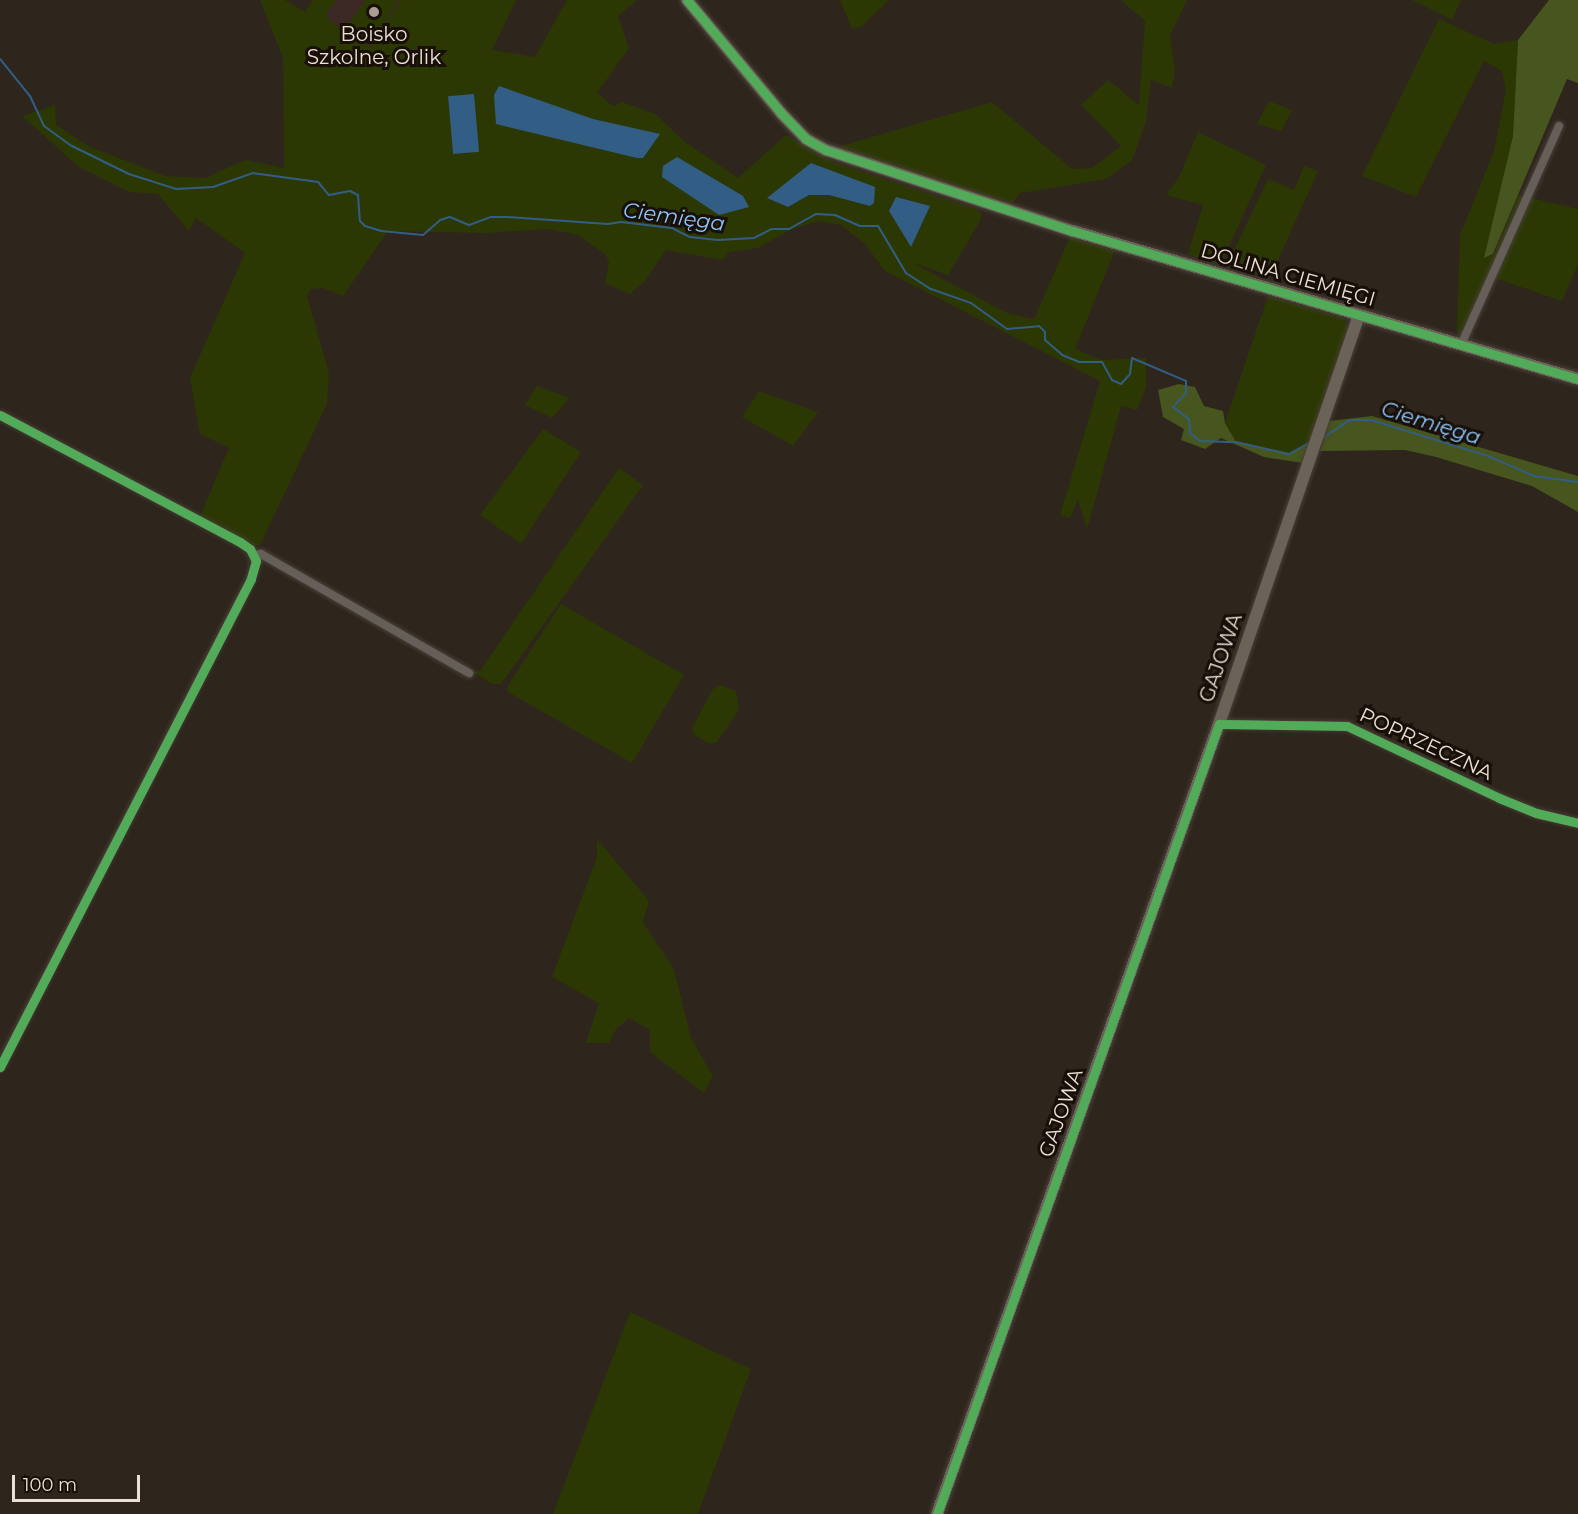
<!DOCTYPE html>
<html>
<head>
<meta charset="utf-8">
<style>
  body { margin:0 }
  #map { position:relative; width:1578px; height:1514px; overflow:hidden; background:#2e251c; font-family:Montserrat,sans-serif }
  div>[style] { position:absolute }
  .education>* { inset:0; background:#3c2926 }
  .green>* { inset:0; background:#2c3804 }
  .forest>* { inset:0; background:#47551e }
  .water>* { inset:0; background:#325e86; transform-origin:0 0 }
  .stream>* { height:2px; margin:-1px; padding:0 1px; transform-origin:1px; border-radius:1px; background:#325e86 }
  .roads { filter:drop-shadow(0 0 2px #494039) drop-shadow(0 0 2px #494039) }
  .street>* { height:8px; margin:-4px; padding:0 4px; transform-origin:4px; border-radius:4px; background:#665e58 }
  .secondary>* { height:12px; margin:-6px; padding:0 6px; transform-origin:6px; border-radius:6px; background:#6b6258 }
  .cycleway>* { height:9px; margin:-4.5px; padding:0 4.5px; transform-origin:4.5px; border-radius:4.5px; background:#51ab58 }
  .dots>* { width:16px; height:16px; translate:-50% -50%; box-sizing:border-box; border:3px solid #170f08; border-radius:50% }
  span { translate:-50% -50%; white-space:nowrap; text-align:center; line-height:1.15; -webkit-text-stroke:6px #170f08; paint-order:stroke }
  .poi-label { font-size:20px; color:#ecdfd5 }
  .street-label { font-size:20px; color:#ecdfd5 }
  .water-label { font-size:21px; color:#8ec5fc; font-style:italic }
  .scale { position:absolute; left:12px; top:1475px; width:128px; height:27px; box-sizing:border-box; border:3px solid #ecdfd5; border-top:0; padding-left:8px; font-size:18px; line-height:21px; white-space:nowrap; color:#ecdfd5; -webkit-text-stroke:4px #170f08; paint-order:stroke }
</style>
</head>
<body>
<div id="map">
  <div class="education">
    <div style="clip-path:polygon(336px 0,402px 0,369px 47px,332px 23px,326px 14px)"></div>
  </div>
  <div class="green">
    <div style="clip-path:polygon(evenodd,260px 0,285px 0,305px 12px,313px 0,336px 0,326px 14px,332px 23px,369px 47px,373px 41px,348px 25px,365px 0,399px 0,374px 40px,402px 0,516px 0,492px 50px,535px 57px,567px 0,637px 0,618px 16px,629px 48px,597px 93px,613px 106px,622px 102px,655px 114px,685px 142px,738px 178px,786px 135px,833px 162px,976px 209px,982px 213px,980px 221px,948px 275px,911px 262px,1007px 313px,1024px 317px,1034px 319px,1070px 237px,1115px 250px,1075px 349px,1101px 360px,1146px 358px,1146px 387px,1137px 410px,1121px 406px,1087px 530px,1078px 499px,1070px 518px,1060px 515px,1100px 381px,885px 271px,865px 244px,841px 225px,818px 221px,792px 229px,758px 248px,729px 252px,723px 260px,666px 250px,645px 281px,630px 294px,605px 283px,609px 263px,606px 255px,578px 235px,550px 229px,485px 233px,388px 231px,343px 296px,323px 288px,311px 289px,307px 296px,329px 373px,327px 404px,260px 545px,254px 546px,200px 516px,229px 448px,200px 434px,190px 378px,245px 253px,196px 218px,189px 231px,158px 194px,129px 192px,79px 167px,22px 116px,55px 105px,56px 125px,90px 147px,165px 176px,205px 178px,245px 160px,284px 168px,283px 58px,260px 0,811px 163px,836px 173px,870px 206px,829px 195px,809px 195px,788px 207px,768px 198px,811px 163px)"></div>
    <div style="clip-path:polygon(840px 0,889px 0,862px 26px,852px 29px)"></div>
    <div style="clip-path:polygon(1121px 0,1187px 0,1170px 36px,1175px 71px,1172px 88px,1151px 80px,1146px 122px,1132px 160px,1106px 179px,1020px 193px,1011px 205px,834px 148px,992px 102px,1072px 169px,1092px 168px,1121px 146px,1081px 105px,1108px 80px,1139px 105px,1145px 21px)"></div>
    <div style="clip-path:polygon(1412px 0,1461px 0,1452px 20px)"></div>
    <div style="clip-path:polygon(1439px 19px,1494px 44px,1518px 40px,1513px 136px,1485px 258px,1494px 254px,1518px 195px,1578px 209px,1578px 264px,1562px 301px,1489px 276px,1470px 338px,1457px 332px,1460px 235px,1494px 151px,1506px 90px,1502px 71px,1484px 61px,1416px 197px,1362px 176px)"></div>
    <div style="clip-path:polygon(1269px 101px,1292px 110px,1281px 131px,1257px 124px)"></div>
    <div style="clip-path:polygon(1198px 132px,1266px 165px,1220px 266px,1188px 254px,1203px 205px,1166px 195px,1179px 177px)"></div>
    <div style="clip-path:polygon(1304px 166px,1318px 171px,1270px 278px,1226px 267px,1268px 179px,1294px 190px)"></div>
    <div style="clip-path:polygon(1268px 296px,1343px 318px,1351px 328px,1309px 443px,1289px 454px,1236px 442px,1225px 423px)"></div>
    <div style="clip-path:polygon(537px 386px,570px 398px,552px 418px,525px 405px)"></div>
    <div style="clip-path:polygon(759px 391px,818px 412px,793px 446px,742px 417px)"></div>
    <div style="clip-path:polygon(543px 429px,581px 452px,521px 544px,480px 515px)"></div>
    <div style="clip-path:polygon(619px 468px,643px 485px,559px 603px,501px 684px,492px 684px,473px 672px,480px 671px)"></div>
    <div style="clip-path:polygon(561px 604px,684px 675px,632px 763px,508px 692px,508px 685px)"></div>
    <div style="clip-path:polygon(720px 685px,736px 691px,739px 710px,716px 743px,708px 743px,694px 735px,692px 728px,713px 689px)"></div>
    <div style="clip-path:polygon(597px 839px,649px 901px,643px 922px,674px 969px,691px 1038px,713px 1076px,704px 1093px,650px 1052px,650px 1030px,629px 1018px,616px 1029px,609px 1043px,586px 1043px,599px 1003px,552px 977px,597px 857px)"></div>
    <div style="clip-path:polygon(630px 1312px,751px 1369px,698px 1514px,553px 1514px)"></div>
  </div>
  <div class="forest">
    <div style="clip-path:polygon(1549px 0,1578px 0,1578px 83px,1567px 79px,1493px 254px,1484px 258px,1513px 136px,1518px 40px)"></div>
    <div style="clip-path:polygon(1179px 384px,1195px 387px,1204px 406px,1223px 411px,1225px 423px,1236px 442px,1289px 454px,1310px 443px,1303px 463px,1264px 457px,1221px 438px,1205px 449px,1181px 440px,1184px 429px,1163px 417px,1158px 390px)"></div>
    <div style="clip-path:polygon(1372px 416px,1578px 476px,1578px 512px,1532px 486px,1436px 457px,1405px 450px,1320px 451px,1329px 421px)"></div>
  </div>
  <div class="water">
    <div style="clip-path:polygon(499px 86px,593px 119px,660px 134px,643px 158px,637px 158px,496px 124px,494px 95px)"></div>
    <div style="left:474px;top:94px;width:58px;height:26px;rotate:85deg"></div>
    <div style="clip-path:polygon(677px 157px,743px 196px,749px 207px,719px 215px,662px 177px,663px 166px)"></div>
    <div style="clip-path:polygon(811px 163px,875px 187px,874px 203px,870px 206px,829px 195px,809px 195px,788px 207px,767px 198px)"></div>
    <div style="clip-path:polygon(896px 197px,930px 206px,911px 247px,889px 211px)"></div>
  </div>
  <div class="stream">
    <div style="left:0;top:59px;width:48px;rotate:51deg"></div>
    <div style="left:30px;top:96px;width:33px;rotate:65deg"></div>
    <div style="left:44px;top:126px;width:34px;rotate:36deg"></div>
    <div style="left:72px;top:146px;width:64px;rotate:26.2deg"></div>
    <div style="left:129px;top:174px;width:49px;rotate:17.7deg"></div>
    <div style="left:176px;top:189px;width:37px;rotate:-3deg"></div>
    <div style="left:213px;top:187px;width:42px;rotate:-19.3deg"></div>
    <div style="left:253px;top:173px;width:66px;rotate:7.9deg"></div>
    <div style="left:318px;top:182px;width:17px;rotate:50deg"></div>
    <div style="left:329px;top:195px;width:21px;rotate:-11deg"></div>
    <div style="left:350px;top:191px;width:9px;rotate:27deg"></div>
    <div style="left:358px;top:195px;width:26px;rotate:86deg"></div>
    <div style="left:360px;top:221px;width:7px;rotate:45deg"></div>
    <div style="left:365px;top:226px;width:17px;rotate:17deg"></div>
    <div style="left:381px;top:231px;width:42px;rotate:5.4deg"></div>
    <div style="left:423px;top:235px;width:23px;rotate:-41deg"></div>
    <div style="left:440px;top:220px;width:10px;rotate:-17deg"></div>
    <div style="left:450px;top:217px;width:21px;rotate:23deg"></div>
    <div style="left:469px;top:225px;width:23px;rotate:-20deg"></div>
    <div style="left:491px;top:217px;width:17px"></div>
    <div style="left:508px;top:217px;width:100px;rotate:4deg"></div>
    <div style="left:608px;top:224px;width:13px;rotate:-9deg"></div>
    <div style="left:621px;top:222px;width:51px;rotate:6.7deg"></div>
    <div style="left:672px;top:228px;width:20px;rotate:27deg"></div>
    <div style="left:690px;top:237px;width:28px;rotate:6deg"></div>
    <div style="left:718px;top:240px;width:36px;rotate:-3deg"></div>
    <div style="left:754px;top:238px;width:20px;rotate:-27deg"></div>
    <div style="left:772px;top:229px;width:17px"></div>
    <div style="left:789px;top:229px;width:31px;rotate:-29deg"></div>
    <div style="left:816px;top:214px;width:19px;rotate:3deg"></div>
    <div style="left:835px;top:215px;width:27px;rotate:24deg"></div>
    <div style="left:860px;top:226px;width:18px"></div>
    <div style="left:878px;top:226px;width:55px;rotate:59.2deg"></div>
    <div style="left:906px;top:273px;width:30px;rotate:33deg"></div>
    <div style="left:931px;top:289px;width:42px;rotate:19.3deg"></div>
    <div style="left:971px;top:303px;width:44px;rotate:35.8deg"></div>
    <div style="left:1007px;top:329px;width:32px;rotate:-5deg"></div>
    <div style="left:1039px;top:326px;width:8px;rotate:45deg"></div>
    <div style="left:1045px;top:332px;width:8px;rotate:90deg"></div>
    <div style="left:1045px;top:340px;width:23px;rotate:41deg"></div>
    <div style="left:1062px;top:355px;width:18px;rotate:22deg"></div>
    <div style="left:1079px;top:362px;width:23px"></div>
    <div style="left:1102px;top:362px;width:21px;rotate:61deg"></div>
    <div style="left:1112px;top:380px;width:10px;rotate:24deg"></div>
    <div style="left:1121px;top:384px;width:13px;rotate:-48deg"></div>
    <div style="left:1130px;top:374px;width:16px;rotate:-83deg"></div>
    <div style="left:1132px;top:358px;width:59px;rotate:23.1deg"></div>
    <div style="left:1186px;top:381px;width:12px;rotate:90deg"></div>
    <div style="left:1186px;top:393px;width:19px;rotate:133deg"></div>
    <div style="left:1173px;top:407px;width:20px;rotate:37deg"></div>
    <div style="left:1189px;top:419px;width:14px;rotate:86deg"></div>
    <div style="left:1190px;top:433px;width:13px;rotate:39deg"></div>
    <div style="left:1200px;top:441px;width:36px;rotate:2deg"></div>
    <div style="left:1236px;top:442px;width:54px;rotate:12.8deg"></div>
    <div style="left:1289px;top:454px;width:25px;rotate:-29deg"></div>
    <div style="left:1320px;top:440px;width:36px;rotate:-34deg"></div>
    <div style="left:1350px;top:420px;width:21px"></div>
    <div style="left:1371px;top:420px;width:122px;rotate:17.1deg"></div>
    <div style="left:1488px;top:456px;width:50px;rotate:23.5deg"></div>
    <div style="left:1534px;top:476px;width:44px;rotate:7.8deg"></div>
  </div>
  <div class="roads">
    <div class="street">
      <div style="left:1461px;top:345px;width:240px;rotate:-65.9deg"></div>
      <div style="left:0;top:415px;width:272px;rotate:27.9deg"></div>
      <div style="left:240px;top:542px;width:12px;rotate:35deg"></div>
      <div style="left:250px;top:549px;width:13px;rotate:63deg"></div>
      <div style="left:256px;top:561px;width:19px;rotate:106deg"></div>
      <div style="left:251px;top:579px;width:549px;rotate:117.22deg"></div>
      <div style="left:254px;top:555px;width:7px;rotate:-8deg"></div>
      <div style="left:261px;top:554px;width:240px;rotate:29.8deg"></div>
      <div style="left:1219px;top:724px;width:128px;rotate:0.9deg"></div>
      <div style="left:1347px;top:726px;width:168px;rotate:25.3deg"></div>
      <div style="left:1499px;top:798px;width:40px;rotate:22deg"></div>
      <div style="left:1536px;top:813px;width:43px;rotate:13.4deg"></div>
    </div>
    <div class="secondary">
      <div style="left:687px;top:0;width:147px;rotate:50.2deg"></div>
      <div style="left:781px;top:113px;width:36px;rotate:46deg"></div>
      <div style="left:806px;top:139px;width:23px;rotate:29deg"></div>
      <div style="left:826px;top:150px;width:260px;rotate:18.2deg"></div>
      <div style="left:1073px;top:231px;width:526px;rotate:16.33deg"></div>
      <div style="left:937px;top:1514px;width:839px;rotate:-70.36deg"></div>
      <div style="left:1219px;top:724px;width:432px;rotate:-71.1deg"></div>
    </div>
  </div>
  <div class="cycleway">
    <div style="left:687px;top:0;width:147px;rotate:50.2deg"></div>
    <div style="left:781px;top:113px;width:36px;rotate:46deg"></div>
    <div style="left:806px;top:139px;width:23px;rotate:29deg"></div>
    <div style="left:826px;top:150px;width:260px;rotate:18.2deg"></div>
    <div style="left:1073px;top:231px;width:526px;rotate:16.33deg"></div>
    <div style="left:0;top:415px;width:272px;rotate:27.9deg"></div>
    <div style="left:240px;top:542px;width:12px;rotate:35deg"></div>
    <div style="left:250px;top:549px;width:13px;rotate:63deg"></div>
    <div style="left:256px;top:561px;width:19px;rotate:106deg"></div>
    <div style="left:251px;top:579px;width:549px;rotate:117.22deg"></div>
    <div style="left:937px;top:1514px;width:839px;rotate:-70.36deg"></div>
    <div style="left:1219px;top:724px;width:128px;rotate:0.9deg"></div>
    <div style="left:1347px;top:726px;width:168px;rotate:25.3deg"></div>
    <div style="left:1499px;top:798px;width:40px;rotate:22deg"></div>
    <div style="left:1536px;top:813px;width:43px;rotate:13.4deg"></div>
  </div>
  <div class="dots">
    <div style="left:374px;top:12px;background:#aa9e94"></div>
  </div>
  <div class="poi-label">
    <span style="left:374px;top:46px">Boisko<br>Szkolne, Orlik</span>
  </div>
  <div class="street-label">
    <span style="left:1288px;top:275px;rotate:16deg">DOLINA CIEMIĘGI</span>
    <span style="left:1221px;top:658px;rotate:-71deg">GAJOWA</span>
    <span style="left:1426px;top:744px;rotate:25deg">POPRZECZNA</span>
    <span style="left:1061px;top:1113px;rotate:-70deg">GAJOWA</span>
  </div>
  <div class="water-label">
    <span style="left:674px;top:217px;rotate:8deg">Ciemięga</span>
    <span style="left:1431px;top:423px;rotate:17deg">Ciemięga</span>
  </div>
  <div class="scale">100 m</div>
</div>
</body>
</html>
